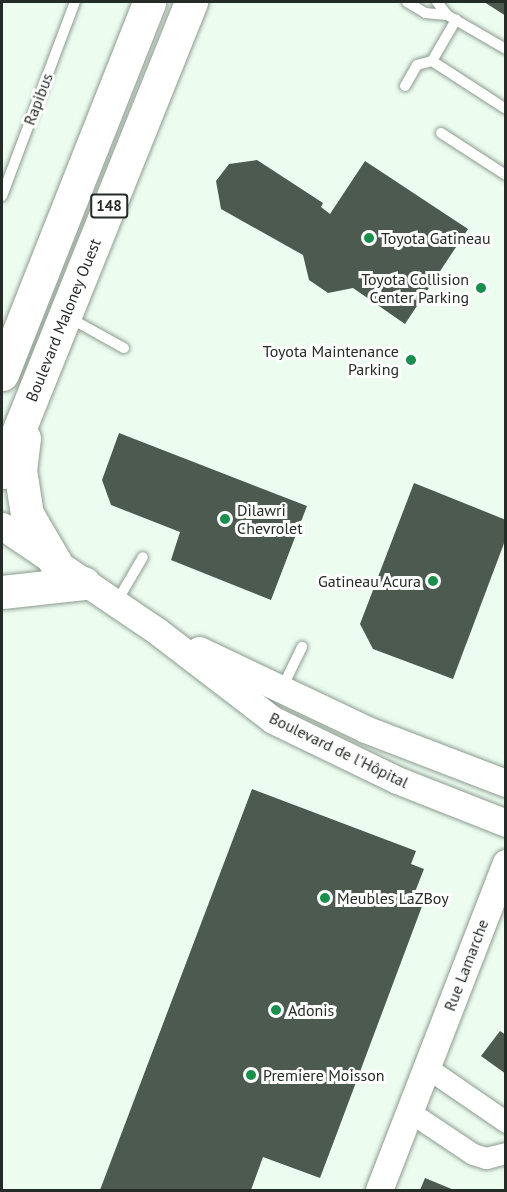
<!DOCTYPE html>
<html>
<head>
<meta charset="utf-8">
<style>
  body { margin:0 }
  #map { position:relative; width:507px; height:1192px; overflow:hidden; background:#ecfdf0; font-family:"PT Sans",sans-serif }
  div>[style] { position:absolute }
  .building>* { inset:0; background:#4c5a4f }
  .roads { filter:drop-shadow(0 0 2px #8c9b8f) drop-shadow(0 0 2px #8c9b8f) }
  .service>* { height:10px; margin:-5px; padding:0 5px; transform-origin:5px; border-radius:5px; background:#fff }
  .minor>* { height:21px; margin:-10.5px; padding:0 10.5px; transform-origin:10.5px; border-radius:10.5px; background:#fff }
  .tertiary>* { height:27px; margin:-13.5px; padding:0 13.5px; transform-origin:13.5px; border-radius:13.5px; background:#fff }
  .primary>* { height:33px; margin:-16.5px; padding:0 16.5px; transform-origin:16.5px; border-radius:16.5px; background:#fff }
  .dots>* { width:16px; height:16px; translate:-50% -50%; box-sizing:border-box; border:3px solid #fff; border-radius:50% }
  span { translate:-50% -50%; white-space:nowrap; text-align:center; line-height:1.15; -webkit-text-stroke:6px #fff; paint-order:stroke }
  .shield-label span { padding:2px 4px; background:#fff; border:2px solid; border-radius:4px; -webkit-text-stroke-width:0 }
  .shield-label { font-size:15px; color:#252b26; font-weight:700 }
  .street-label { font-size:16px; color:#252b26 }
  .poi-label { font-size:16px; color:#252b26 }
  .left { translate:0 -50%; text-align:left }
  .right { translate:-100% -50%; text-align:right }
  .frame { position:absolute; inset:0; border:3px solid #252b26; pointer-events:none }
</style>
</head>
<body>
<div id="map">
  <div class="building">
    <div style="clip-path:polygon(484px 2px,506px 2px,506px 16px)"></div>
    <div style="clip-path:polygon(257px 160px,323px 203px,321px 207px,330px 214px,365px 161px,468px 229px,405px 324px,353px 288px,328px 293px,309px 280px,303px 255px,221px 209px,216px 181px,229px 164px)"></div>
    <div style="clip-path:polygon(119px 433px,307px 506px,271px 600px,171px 560px,180px 532px,111px 505px,102px 480px)"></div>
    <div style="clip-path:polygon(414px 483px,506px 520px,506px 538px,453px 679px,373px 649px,360px 624px)"></div>
    <div style="clip-path:polygon(252px 789px,416px 851px,411px 864px,424px 869px,413px 897px,424px 901px,337px 1133px,320px 1178px,263px 1157px,251px 1190px,100px 1190px)"></div>
    <div style="clip-path:polygon(500px 1031px,506px 1035px,506px 1074px,481px 1056px)"></div>
    <div style="clip-path:polygon(425px 1178px,454px 1190px,420px 1190px)"></div>
  </div>
  <div class="roads">
    <div class="service">
      <div style="left:407px;top:2px;width:21px;rotate:31deg"></div>
      <div style="left:425px;top:13px;width:22px;rotate:5deg"></div>
      <div style="left:447px;top:15px;width:68px;rotate:30deg"></div>
      <div style="left:437px;top:2px;width:16px;rotate:52deg"></div>
      <div style="left:432px;top:61px;width:88px;rotate:33deg"></div>
      <div style="left:405px;top:86px;width:24px;rotate:-60deg"></div>
      <div style="left:417px;top:65px;width:16px;rotate:-15deg"></div>
      <div style="left:432px;top:61px;width:48px;rotate:-59.7deg"></div>
      <div style="left:441px;top:133px;width:77px;rotate:32.9deg"></div>
      <div style="left:2px;top:196px;width:207px;rotate:-69.4deg"></div>
      <div style="left:68px;top:317px;width:64px;rotate:29deg"></div>
      <div style="left:116px;top:603px;width:53px;rotate:-59.6deg"></div>
      <div style="left:282px;top:688px;width:46px;rotate:-64deg"></div>
    </div>
    <div class="minor">
      <div style="left:426px;top:1067px;width:97px;rotate:34.5deg"></div>
      <div style="left:410px;top:1112px;width:76px;rotate:33.7deg"></div>
      <div style="left:473px;top:1154px;width:14px;rotate:17deg"></div>
      <div style="left:486px;top:1158px;width:21px;rotate:-14deg"></div>
    </div>
    <div class="tertiary">
      <div style="left:2px;top:526px;width:187px;rotate:34.1deg"></div>
      <div style="left:157px;top:631px;width:146px;rotate:37.5deg"></div>
      <div style="left:273px;top:720px;width:138px;rotate:25.8deg"></div>
      <div style="left:397px;top:780px;width:117px;rotate:21.5deg"></div>
      <div style="left:199px;top:650px;width:184px;rotate:25.4deg"></div>
      <div style="left:365px;top:729px;width:151px;rotate:21deg"></div>
      <div style="left:379px;top:1190px;width:351px;rotate:-68.8deg"></div>
    </div>
    <div class="primary">
      <div style="left:2px;top:374px;width:400px;rotate:-68.4deg"></div>
      <div style="left:24px;top:438px;width:32px;rotate:97deg"></div>
      <div style="left:20px;top:470px;width:45px;rotate:81deg"></div>
      <div style="left:27px;top:514px;width:56px;rotate:59.7deg"></div>
      <div style="left:2px;top:472px;width:507px;rotate:-68.09deg"></div>
      <div style="left:2px;top:592px;width:82px;rotate:-6.3deg"></div>
    </div>
  </div>
  <div class="dots">
    <div style="left:369px;top:238px;background:#17904c"></div>
    <div style="left:481px;top:288px;background:#17904c"></div>
    <div style="left:411px;top:360px;background:#17904c"></div>
    <div style="left:225px;top:519px;background:#17904c"></div>
    <div style="left:433px;top:581px;background:#17904c"></div>
    <div style="left:325px;top:898px;background:#17904c"></div>
    <div style="left:276px;top:1010px;background:#17904c"></div>
    <div style="left:251px;top:1075px;background:#17904c"></div>
  </div>
  <div class="shield-label">
    <span style="left:109px;top:206px">148</span>
  </div>
  <div class="street-label">
    <span style="left:38px;top:99px;rotate:-69deg">Rapibus</span>
    <span style="left:63px;top:320px;rotate:-68deg">Boulevard Maloney Ouest</span>
    <span style="left:339px;top:750px;rotate:26deg">Boulevard de l'Hôpital</span>
    <span style="left:466px;top:965px;rotate:-69deg">Rue Lamarche</span>
  </div>
  <div class="poi-label">
    <span class="left" style="left:381px;top:238px">Toyota Gatineau</span>
    <span class="right" style="left:469px;top:288px">Toyota Collision<br>Center Parking</span>
    <span class="right" style="left:399px;top:360px">Toyota Maintenance<br>Parking</span>
    <span class="left" style="left:237px;top:519px">Dilawri<br>Chevrolet</span>
    <span class="right" style="left:421px;top:581px">Gatineau Acura</span>
    <span class="left" style="left:337px;top:898px">Meubles LaZBoy</span>
    <span class="left" style="left:288px;top:1010px">Adonis</span>
    <span class="left" style="left:263px;top:1075px">Premiere Moisson</span>
  </div>
  <div class="frame"></div>
</div>
</body>
</html>
